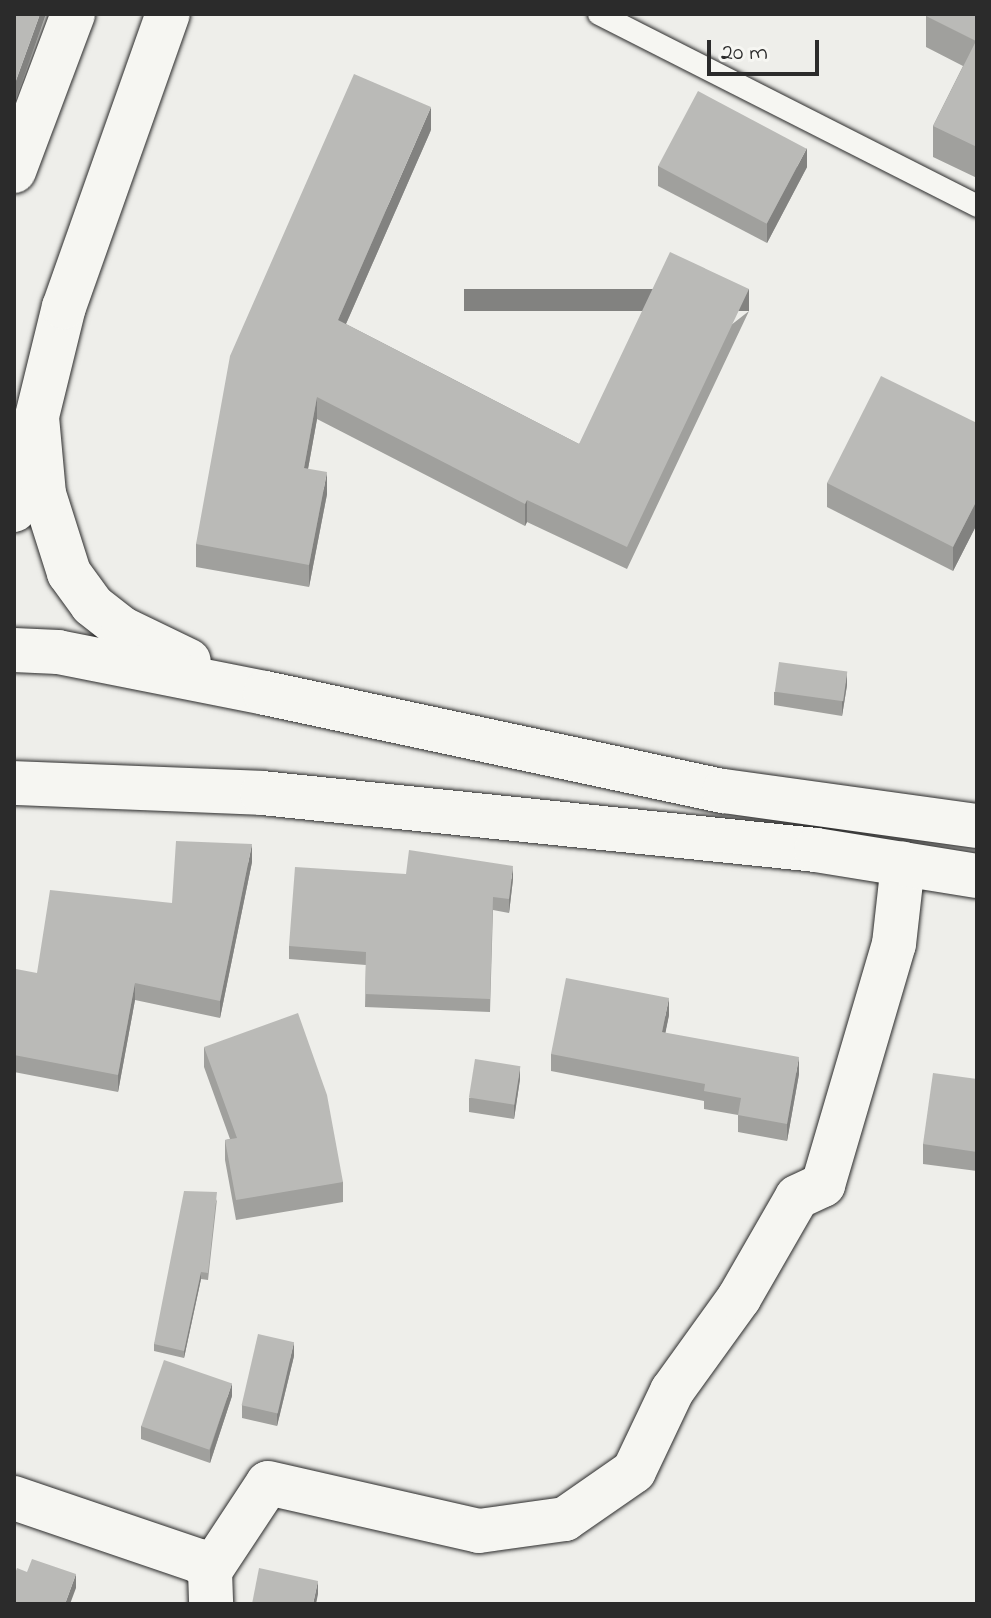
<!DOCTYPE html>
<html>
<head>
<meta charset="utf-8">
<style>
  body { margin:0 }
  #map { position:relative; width:991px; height:1618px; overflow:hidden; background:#eeeeea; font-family:"Indie Flower",sans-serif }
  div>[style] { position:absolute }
  .roads { filter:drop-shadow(0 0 2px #2b2b2b) drop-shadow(0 0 2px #2b2b2b) }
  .lane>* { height:22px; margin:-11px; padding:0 11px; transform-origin:11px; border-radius:11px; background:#f6f6f2 }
  .street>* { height:44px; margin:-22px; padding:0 22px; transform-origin:22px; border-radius:22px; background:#f6f6f2 }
  .secondary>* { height:44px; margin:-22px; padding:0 22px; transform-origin:22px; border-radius:22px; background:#f6f6f2 }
  .primary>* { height:44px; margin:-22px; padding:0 22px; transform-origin:22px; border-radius:22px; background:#f6f6f2 }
  .wall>* { inset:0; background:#a0a09d }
  .shaded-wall>* { inset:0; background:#828280; transform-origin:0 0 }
  .building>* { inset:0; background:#babab7; transform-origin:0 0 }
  span { translate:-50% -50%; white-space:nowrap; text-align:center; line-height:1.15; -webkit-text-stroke:6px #f6f6f2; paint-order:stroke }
  .frame { position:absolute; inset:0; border:16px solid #2b2b2b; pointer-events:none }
  .scale { position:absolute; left:707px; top:40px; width:112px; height:36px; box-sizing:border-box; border:4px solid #2b2b2b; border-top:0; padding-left:10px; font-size:24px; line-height:28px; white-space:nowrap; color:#2b2b2b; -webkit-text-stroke:6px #f6f6f2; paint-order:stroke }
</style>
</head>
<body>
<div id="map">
  <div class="roads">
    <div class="lane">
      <div style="left:599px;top:14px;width:424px;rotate:26.9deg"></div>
    </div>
    <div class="street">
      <div style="left:14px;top:1498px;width:195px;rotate:18.8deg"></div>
      <div style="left:199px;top:1561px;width:15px;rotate:42deg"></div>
      <div style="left:210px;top:1571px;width:33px;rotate:88deg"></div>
      <div style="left:210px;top:1571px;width:105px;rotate:-56.6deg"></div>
      <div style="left:268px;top:1483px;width:216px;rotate:12.8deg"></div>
      <div style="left:479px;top:1531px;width:87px;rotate:-7.9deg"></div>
      <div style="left:565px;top:1519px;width:84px;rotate:-34.8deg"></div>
      <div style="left:634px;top:1471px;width:89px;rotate:-64.6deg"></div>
      <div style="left:672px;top:1391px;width:115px;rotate:-54.2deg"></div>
      <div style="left:739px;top:1298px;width:116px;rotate:-60.1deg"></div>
      <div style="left:797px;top:1197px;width:29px;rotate:-25deg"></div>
      <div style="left:823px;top:1185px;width:251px;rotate:-73.6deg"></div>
      <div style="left:894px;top:944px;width:81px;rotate:-83.6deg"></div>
    </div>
    <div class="secondary">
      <div style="left:14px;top:171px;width:168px;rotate:-69.4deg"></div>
      <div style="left:14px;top:510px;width:209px;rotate:-76.2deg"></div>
      <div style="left:64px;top:307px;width:311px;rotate:-70.5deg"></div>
    </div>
    <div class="primary">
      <div style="left:37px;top:417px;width:77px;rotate:84.8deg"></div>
      <div style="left:44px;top:494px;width:83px;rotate:72.4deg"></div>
      <div style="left:69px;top:573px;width:39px;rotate:54deg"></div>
      <div style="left:92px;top:605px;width:39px;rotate:38deg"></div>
      <div style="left:123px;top:629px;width:73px;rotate:25.9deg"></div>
      <div style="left:14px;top:650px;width:44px;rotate:2.6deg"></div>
      <div style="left:58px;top:652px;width:211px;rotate:11.2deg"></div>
      <div style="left:265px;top:693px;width:469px;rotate:12.1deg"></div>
      <div style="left:724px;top:791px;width:255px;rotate:7.9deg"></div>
      <div style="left:14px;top:783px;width:248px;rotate:2.3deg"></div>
      <div style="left:262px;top:793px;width:557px;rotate:5.87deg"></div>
      <div style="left:816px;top:850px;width:163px;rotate:9.2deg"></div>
    </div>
  </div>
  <div class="wall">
    <div style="clip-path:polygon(977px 14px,977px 178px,933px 157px,933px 126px,963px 66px,926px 47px,926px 16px)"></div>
    <div style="clip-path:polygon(431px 130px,346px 324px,579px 444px,749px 311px,627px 569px,527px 522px,525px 526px,317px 419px,308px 469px,327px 494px,309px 587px,196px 567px,196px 544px)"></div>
    <div style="clip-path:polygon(658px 166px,807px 167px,767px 243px,658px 186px)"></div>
    <div style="clip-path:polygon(977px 423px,977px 524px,953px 571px,827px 507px,827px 483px)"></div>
    <div style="clip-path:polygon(847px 685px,842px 716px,774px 705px,774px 692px)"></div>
    <div style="clip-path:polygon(252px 862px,220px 1018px,135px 1000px,118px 1092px,14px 1072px,14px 979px,37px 973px)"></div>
    <div style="clip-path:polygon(406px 874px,513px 879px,509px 913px,493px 910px,490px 1012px,365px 1007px,366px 965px,289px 959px,289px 946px)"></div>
    <div style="clip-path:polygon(669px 1015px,665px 1033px,799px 1074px,787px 1141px,738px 1132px,738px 1115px,704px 1109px,704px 1101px,551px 1071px,551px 1054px)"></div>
    <div style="clip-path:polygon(204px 1047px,343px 1182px,343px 1202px,236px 1220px,225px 1160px,225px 1140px,230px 1139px,204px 1067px)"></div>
    <div style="clip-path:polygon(520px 1079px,514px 1119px,469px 1112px,469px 1098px)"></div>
    <div style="clip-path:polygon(977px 1079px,977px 1171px,923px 1164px,923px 1144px)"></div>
    <div style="clip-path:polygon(217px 1199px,208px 1280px,201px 1279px,184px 1358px,154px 1351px,154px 1344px)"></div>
    <div style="clip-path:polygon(294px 1356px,277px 1426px,242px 1418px,242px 1405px)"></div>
    <div style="clip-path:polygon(232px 1396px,210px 1463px,141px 1439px,141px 1426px)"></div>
  </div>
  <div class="shaded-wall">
    <div style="clip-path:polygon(40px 14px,46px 14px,14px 105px,14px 86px)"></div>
    <div style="clip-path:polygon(431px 107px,431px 130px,338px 342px,338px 320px)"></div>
    <div style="clip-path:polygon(807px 148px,807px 167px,767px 243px,767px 223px)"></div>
    <div style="left:749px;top:289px;width:22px;height:285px;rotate:90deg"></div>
    <div style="clip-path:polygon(317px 397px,317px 419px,304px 491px,304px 468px)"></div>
    <div style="clip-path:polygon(327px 472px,327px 494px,309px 587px,309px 565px)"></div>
    <div style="clip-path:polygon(527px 500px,527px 522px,525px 526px,525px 504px)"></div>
    <div style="clip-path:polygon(977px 500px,977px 524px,953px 571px,953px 547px)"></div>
    <div style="clip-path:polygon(847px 672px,847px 685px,842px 716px,842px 702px)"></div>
    <div style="clip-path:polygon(252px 844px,252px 862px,220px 1018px,220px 1001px)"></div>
    <div style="clip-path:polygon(513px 866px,513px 879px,509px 913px,509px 899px)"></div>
    <div style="clip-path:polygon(135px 983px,135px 1000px,118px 1092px,118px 1075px)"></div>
    <div style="clip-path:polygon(669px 998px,669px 1015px,662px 1050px,662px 1032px)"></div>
    <div style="clip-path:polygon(799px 1057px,799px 1074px,787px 1141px,787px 1124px)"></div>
    <div style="clip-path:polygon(520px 1066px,520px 1079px,514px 1119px,514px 1105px)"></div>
    <div style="clip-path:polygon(201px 1272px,201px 1279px,184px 1358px,184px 1351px)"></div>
    <div style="clip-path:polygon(294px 1342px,294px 1356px,277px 1426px,277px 1413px)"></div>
    <div style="clip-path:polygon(232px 1383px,232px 1396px,210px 1463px,210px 1450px)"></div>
    <div style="clip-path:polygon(76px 1574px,76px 1588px,70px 1604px,65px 1604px)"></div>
    <div style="clip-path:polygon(318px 1581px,318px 1594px,316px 1604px,313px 1604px)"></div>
  </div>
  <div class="building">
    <div style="clip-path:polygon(14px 14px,40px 14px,14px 86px)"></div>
    <div style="clip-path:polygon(927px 14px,977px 14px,977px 147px,933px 126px,976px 41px,926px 16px)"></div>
    <div style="clip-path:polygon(354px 74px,431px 107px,338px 320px,579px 444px,670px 252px,749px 289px,627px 547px,527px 500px,525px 504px,317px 397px,304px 468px,327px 472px,309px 565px,196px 544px,230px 356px)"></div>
    <div style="left:698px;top:91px;width:123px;height:85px;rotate:28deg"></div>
    <div style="clip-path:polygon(881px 376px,977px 423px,977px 500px,953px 547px,827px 483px)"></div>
    <div style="left:779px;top:662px;width:69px;height:30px;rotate:8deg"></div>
    <div style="clip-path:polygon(176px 841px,252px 844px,220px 1001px,135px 983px,118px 1075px,14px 1055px,14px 979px,16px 969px,37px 973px,50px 890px,172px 903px)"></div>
    <div style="clip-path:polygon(409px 850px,513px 866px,509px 899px,493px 897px,490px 999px,365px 994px,366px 952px,289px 946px,295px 867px,406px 874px)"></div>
    <div style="clip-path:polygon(566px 978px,669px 998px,662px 1032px,799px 1057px,787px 1124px,738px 1115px,741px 1098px,704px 1091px,705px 1084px,551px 1054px)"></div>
    <div style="clip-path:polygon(298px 1013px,327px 1095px,343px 1182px,236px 1200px,225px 1140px,237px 1138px,204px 1047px)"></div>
    <div style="left:475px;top:1059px;width:46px;height:39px;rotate:9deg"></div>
    <div style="clip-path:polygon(933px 1073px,977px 1079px,977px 1152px,923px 1144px)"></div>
    <div style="clip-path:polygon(184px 1191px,217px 1192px,208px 1273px,201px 1272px,184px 1351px,154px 1344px)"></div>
    <div style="left:258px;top:1334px;width:37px;height:73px;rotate:13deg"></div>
    <div style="left:164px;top:1360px;width:72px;height:70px;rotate:19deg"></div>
    <div style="clip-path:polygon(32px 1559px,76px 1574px,65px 1604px,14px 1604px,14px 1576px,17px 1568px,27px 1572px)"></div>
    <div style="clip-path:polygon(259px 1568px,318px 1581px,313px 1604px,252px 1604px)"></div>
  </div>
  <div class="frame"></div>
  <div class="scale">20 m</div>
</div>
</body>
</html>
